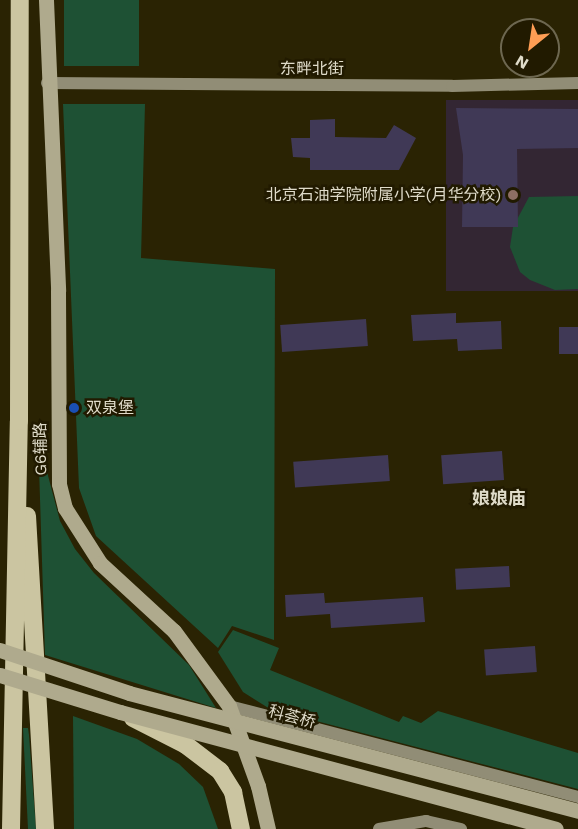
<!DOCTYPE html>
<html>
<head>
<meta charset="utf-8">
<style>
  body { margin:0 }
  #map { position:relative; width:578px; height:829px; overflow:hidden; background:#2a2303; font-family:"Work Sans","Noto Sans SC",sans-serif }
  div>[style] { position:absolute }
  .education>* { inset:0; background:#332633; transform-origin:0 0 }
  .green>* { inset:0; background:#1e5134; transform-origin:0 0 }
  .building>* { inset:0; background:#403956; transform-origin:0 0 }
  .secondary>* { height:12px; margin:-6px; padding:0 6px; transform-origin:6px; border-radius:6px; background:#918d76 }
  .primary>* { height:15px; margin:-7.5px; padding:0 7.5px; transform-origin:7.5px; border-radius:7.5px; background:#afaa8d }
  .highway>* { height:18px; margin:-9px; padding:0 9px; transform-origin:9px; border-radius:9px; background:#cbc5a1 }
  .primary-bridge>* { height:15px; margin:-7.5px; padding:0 7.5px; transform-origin:7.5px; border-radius:7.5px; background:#afaa8d }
  .dots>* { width:16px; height:16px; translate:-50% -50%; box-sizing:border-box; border:3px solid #211a00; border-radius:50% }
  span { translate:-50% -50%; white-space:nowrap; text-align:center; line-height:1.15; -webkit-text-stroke:5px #211a00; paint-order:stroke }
  .street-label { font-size:16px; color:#dfdbc9 }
  .poi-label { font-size:16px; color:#dfdbc9 }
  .right { translate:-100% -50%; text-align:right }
  .left { translate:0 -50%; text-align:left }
  .neighbourhood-label { font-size:18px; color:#dfdbc9; font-weight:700 }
  .north { position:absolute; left:500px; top:18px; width:60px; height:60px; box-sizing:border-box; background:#211a00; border:2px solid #6d6750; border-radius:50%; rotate:210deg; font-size:16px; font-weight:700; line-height:24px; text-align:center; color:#dfdbc9 }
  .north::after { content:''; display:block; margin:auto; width:21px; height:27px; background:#fd9d54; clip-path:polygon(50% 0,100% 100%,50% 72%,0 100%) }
</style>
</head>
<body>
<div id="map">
  <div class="education">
    <div style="left:578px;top:100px;width:191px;height:132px;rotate:90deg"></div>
  </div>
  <div class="green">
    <div style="left:64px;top:0;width:75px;height:66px"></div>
    <div style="clip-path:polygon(63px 104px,145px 104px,141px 258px,275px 269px,274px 640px,232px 626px,218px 648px,96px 536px,79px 488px)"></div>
    <div style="clip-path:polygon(578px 196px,578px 289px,555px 290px,530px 280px,520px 272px,510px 247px,513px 227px,529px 197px)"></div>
    <div style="clip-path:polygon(39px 467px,46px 468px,60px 521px,75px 549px,94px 573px,189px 665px,216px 708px,45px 655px)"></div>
    <div style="clip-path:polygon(233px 630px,279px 648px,270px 670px,399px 722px,403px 716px,421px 723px,438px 711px,578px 753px,578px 789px,270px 709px,243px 692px,218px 652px)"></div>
    <div style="clip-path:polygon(73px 716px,137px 739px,179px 764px,203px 787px,218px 829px,74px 829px)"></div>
    <div style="clip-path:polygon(23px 728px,28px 728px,29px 735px,36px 829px,28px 829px)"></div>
  </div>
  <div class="building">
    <div style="clip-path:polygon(456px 108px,578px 109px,578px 148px,517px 149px,518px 227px,462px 227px,463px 155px)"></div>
    <div style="clip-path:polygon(335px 119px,335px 137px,386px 138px,394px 125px,416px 138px,399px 170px,310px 170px,310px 158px,293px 157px,291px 138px,310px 138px,310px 120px)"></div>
    <div style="clip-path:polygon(456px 313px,456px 323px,501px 321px,502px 349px,458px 351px,457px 339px,413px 341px,411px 315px)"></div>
    <div style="left:366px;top:319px;width:27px;height:86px;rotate:86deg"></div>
    <div style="left:578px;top:327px;width:27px;height:19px;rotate:90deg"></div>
    <div style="left:502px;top:451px;width:29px;height:61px;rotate:86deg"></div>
    <div style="left:388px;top:455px;width:26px;height:95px;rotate:86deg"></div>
    <div style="left:509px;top:566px;width:21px;height:54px;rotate:87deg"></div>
    <div style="clip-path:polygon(324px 593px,325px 603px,423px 597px,425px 622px,331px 628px,330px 614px,286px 617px,285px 595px)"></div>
    <div style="left:535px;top:646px;width:26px;height:51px;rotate:86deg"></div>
  </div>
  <div class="secondary">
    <div style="left:47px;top:83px;width:405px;rotate:0.4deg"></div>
    <div style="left:452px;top:86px;width:126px;rotate:-1.4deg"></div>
    <div style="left:229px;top:706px;width:361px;rotate:14.6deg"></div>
    <div style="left:379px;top:829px;width:48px;rotate:-9.7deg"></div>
    <div style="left:426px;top:821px;width:36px;rotate:13deg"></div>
  </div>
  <div class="primary">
    <div style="left:46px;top:0;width:291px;rotate:87.6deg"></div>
    <div style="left:58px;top:291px;width:193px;rotate:89.7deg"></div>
    <div style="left:59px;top:484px;width:25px;rotate:76deg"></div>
    <div style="left:65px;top:508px;width:65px;rotate:57.5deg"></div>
    <div style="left:100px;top:563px;width:100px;rotate:42.6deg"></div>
    <div style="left:174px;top:631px;width:93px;rotate:53.7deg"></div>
    <div style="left:229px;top:706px;width:85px;rotate:70.1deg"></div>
    <div style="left:258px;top:786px;width:44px;rotate:76.9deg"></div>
  </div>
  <div class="highway">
    <div style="left:27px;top:516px;width:314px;rotate:86.7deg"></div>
    <div style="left:133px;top:718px;width:59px;rotate:27deg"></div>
    <div style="left:186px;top:745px;width:43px;rotate:37.4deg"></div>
    <div style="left:220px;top:771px;width:25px;rotate:58deg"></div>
    <div style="left:233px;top:792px;width:38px;rotate:78deg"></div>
    <div style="left:11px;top:829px;width:408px;rotate:-88.9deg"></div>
    <div style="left:19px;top:421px;width:421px;rotate:-89.9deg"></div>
  </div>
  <div class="primary-bridge">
    <div style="left:0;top:650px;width:136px;rotate:18.4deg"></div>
    <div style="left:129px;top:693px;width:464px;rotate:14.7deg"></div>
    <div style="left:0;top:675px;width:126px;rotate:17.1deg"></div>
    <div style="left:120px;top:712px;width:451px;rotate:15deg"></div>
  </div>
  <div class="dots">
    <div style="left:513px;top:195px;background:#8d6e63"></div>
    <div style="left:74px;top:408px;background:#1a4fb4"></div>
  </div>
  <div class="street-label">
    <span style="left:312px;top:69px">东畔北街</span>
    <span style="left:41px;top:449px;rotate:-91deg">G6辅路</span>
    <span style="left:292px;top:717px;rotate:15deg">科荟桥</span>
  </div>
  <div class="poi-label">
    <span class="right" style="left:501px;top:195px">北京石油学院附属小学(月华分校)</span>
    <span class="left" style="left:86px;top:408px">双泉堡</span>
  </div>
  <div class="neighbourhood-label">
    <span style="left:499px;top:498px">娘娘庙</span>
  </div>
  <div class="north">N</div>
</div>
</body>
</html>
